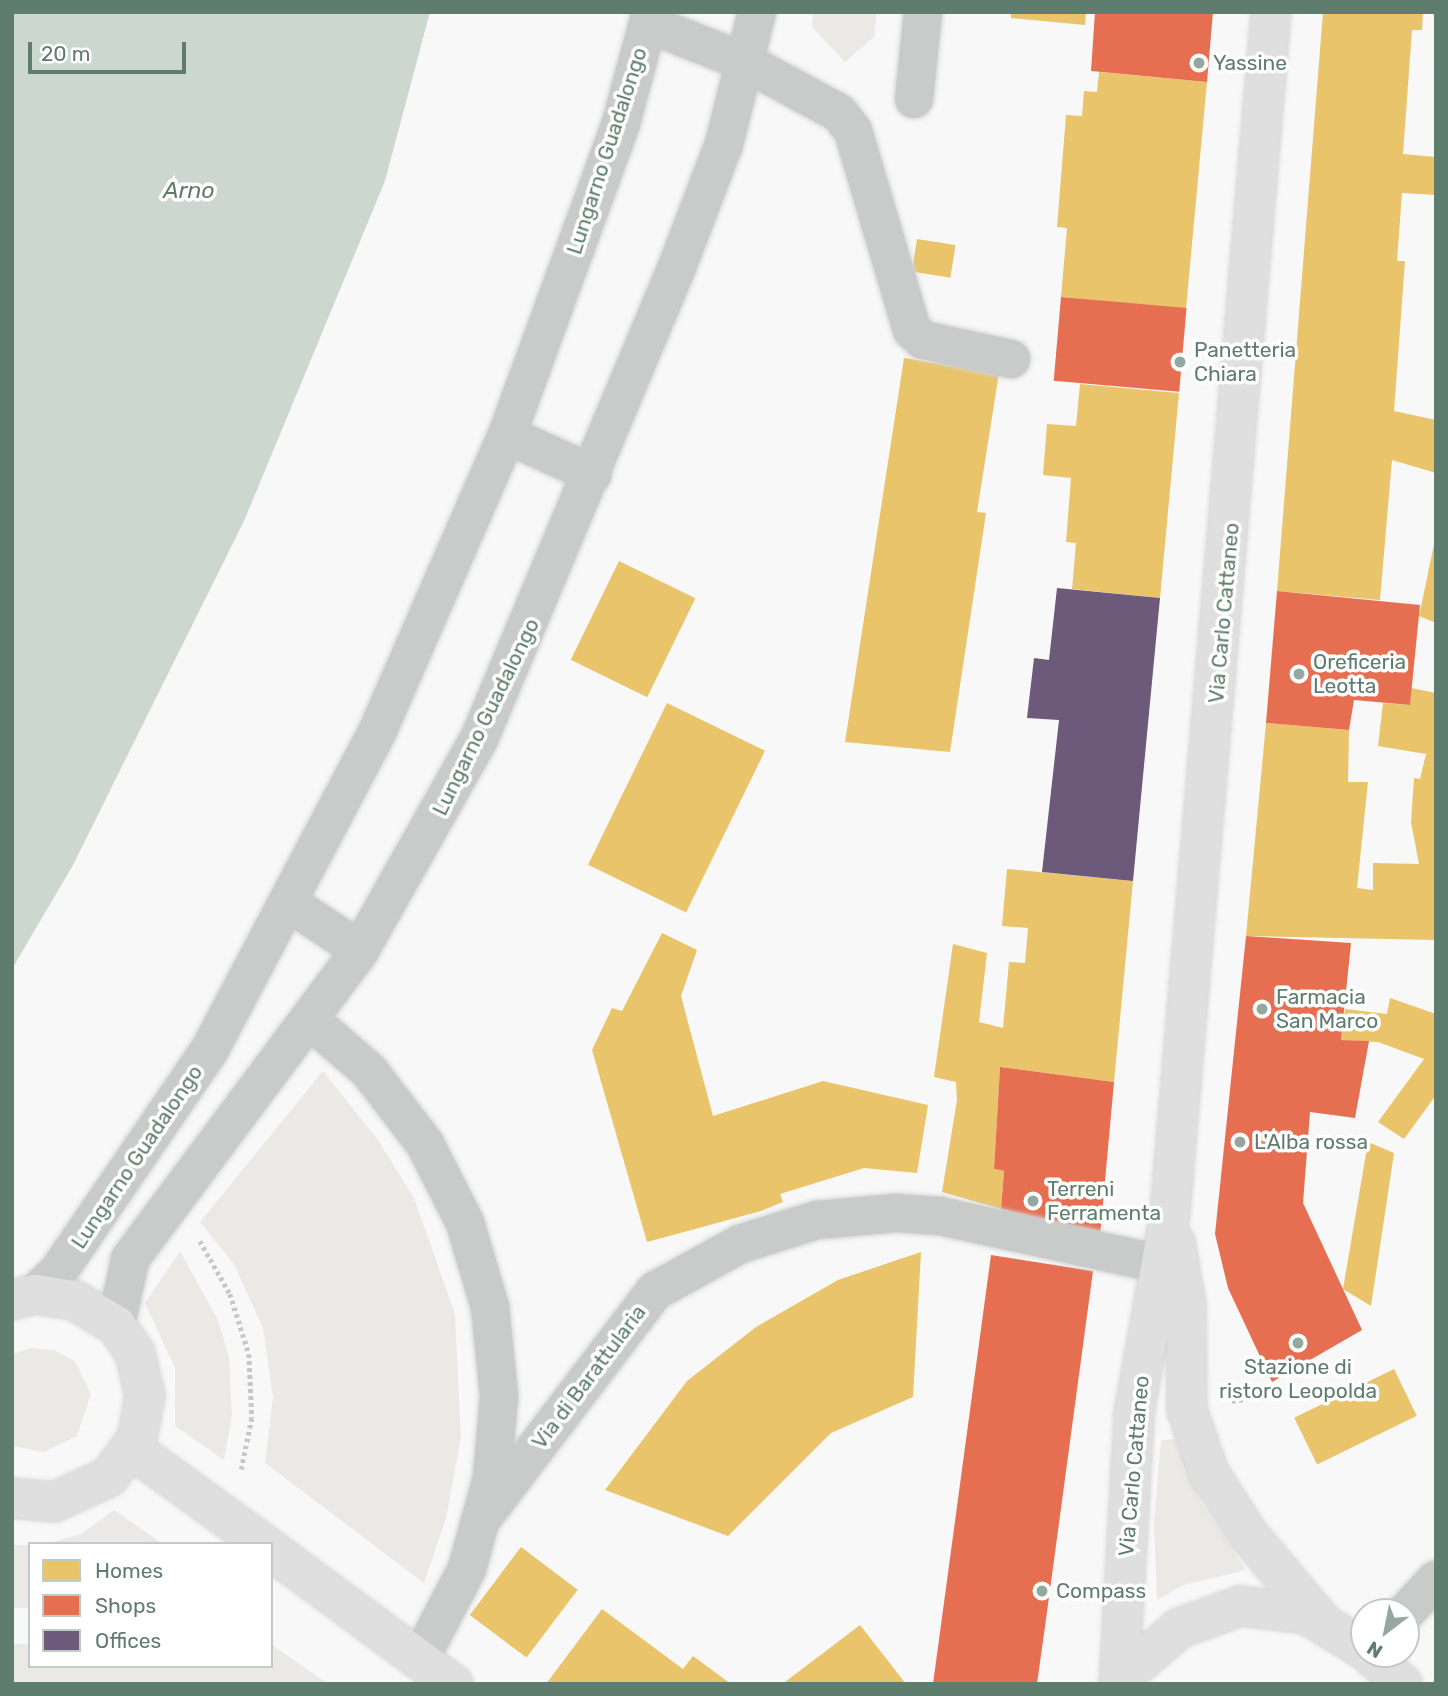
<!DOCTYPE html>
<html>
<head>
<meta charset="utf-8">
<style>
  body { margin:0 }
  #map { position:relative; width:1448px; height:1696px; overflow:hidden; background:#f9f8f8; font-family:Rubik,sans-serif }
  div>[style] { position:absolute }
  .green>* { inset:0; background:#ebe9e5; transform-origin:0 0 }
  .water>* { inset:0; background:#ccd8cf }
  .homes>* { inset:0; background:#e9c46a; transform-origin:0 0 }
  .shops>* { inset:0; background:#e76f51; transform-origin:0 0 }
  .offices>* { inset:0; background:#6d597a }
  .path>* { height:4.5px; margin-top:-2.25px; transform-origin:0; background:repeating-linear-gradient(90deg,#c5c8c7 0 3.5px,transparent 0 7px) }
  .roads { filter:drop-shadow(0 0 2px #d2d4d3) drop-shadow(0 0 2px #d2d4d3) }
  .minor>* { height:38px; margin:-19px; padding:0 19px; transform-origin:19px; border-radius:19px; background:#c8cbc9 }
  .major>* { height:38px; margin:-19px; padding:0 19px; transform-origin:19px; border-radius:19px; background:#dedfde }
  .dots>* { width:19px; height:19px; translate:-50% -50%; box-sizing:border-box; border:4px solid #fff; border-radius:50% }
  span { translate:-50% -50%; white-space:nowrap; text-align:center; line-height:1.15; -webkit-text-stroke:7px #fff; paint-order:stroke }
  .poi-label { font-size:21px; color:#5f7d6f }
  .left { translate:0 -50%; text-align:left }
  .street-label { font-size:21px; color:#5f7d6f }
  .water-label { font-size:23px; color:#5f7c6a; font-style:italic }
  .frame { position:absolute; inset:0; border:14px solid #5f7d6f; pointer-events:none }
  .legend { position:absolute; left:28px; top:1542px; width:245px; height:126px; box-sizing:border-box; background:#fff; border:2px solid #bfcbc5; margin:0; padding:9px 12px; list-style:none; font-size:21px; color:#5f7d6f }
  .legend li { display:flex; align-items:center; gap:14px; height:35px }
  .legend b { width:35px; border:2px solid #bfcbc5 }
  .north { position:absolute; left:1350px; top:1598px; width:70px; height:70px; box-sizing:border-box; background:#fff; border:2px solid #bfcbc5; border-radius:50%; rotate:212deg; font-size:19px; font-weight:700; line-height:28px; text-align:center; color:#5f7d6f }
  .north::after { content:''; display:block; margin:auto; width:24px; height:32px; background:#95a89f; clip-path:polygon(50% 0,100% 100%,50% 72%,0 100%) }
  .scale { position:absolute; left:28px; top:42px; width:158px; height:32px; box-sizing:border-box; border:4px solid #5f7d6f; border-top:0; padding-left:9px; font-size:21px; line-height:24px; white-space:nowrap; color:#5f7d6f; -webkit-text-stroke:5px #fff; paint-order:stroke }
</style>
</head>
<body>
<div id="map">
  <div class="green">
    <div style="clip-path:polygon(813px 12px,877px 12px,874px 37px,845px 62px,812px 27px)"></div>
    <div style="clip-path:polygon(323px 1071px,378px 1140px,414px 1198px,455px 1314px,461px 1437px,446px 1518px,424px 1583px,265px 1463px,273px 1397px,263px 1328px,234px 1264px,200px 1222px)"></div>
    <div style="clip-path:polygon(180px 1251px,218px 1320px,229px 1357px,232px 1416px,224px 1460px,175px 1426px,175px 1368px,145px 1303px)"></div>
    <div style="clip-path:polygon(31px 1348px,54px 1350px,75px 1361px,91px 1394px,77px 1436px,44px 1452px,12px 1446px,12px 1354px)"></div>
    <div style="clip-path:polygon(1176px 1439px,1202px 1504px,1246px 1570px,1184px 1585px,1157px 1600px,1154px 1523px,1161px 1440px)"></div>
    <div style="clip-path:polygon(114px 1510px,163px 1544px,47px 1544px,81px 1534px)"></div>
    <div style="left:12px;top:1545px;width:18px;height:63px"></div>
    <div style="clip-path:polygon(12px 1644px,30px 1644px,30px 1666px,271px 1666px,271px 1644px,328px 1684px,12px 1684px)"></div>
  </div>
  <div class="water">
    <div style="clip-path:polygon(12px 12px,430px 12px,385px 181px,244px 521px,73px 865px,12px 969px)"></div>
  </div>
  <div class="homes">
    <div style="clip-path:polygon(1011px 12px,1086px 12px,1085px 25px,1011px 18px)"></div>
    <div style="clip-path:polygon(1323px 12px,1423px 12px,1422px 30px,1412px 30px,1403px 154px,1436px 157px,1436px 195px,1402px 193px,1397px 261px,1405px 261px,1394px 411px,1436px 420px,1436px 473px,1392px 460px,1380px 600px,1277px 591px)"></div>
    <div style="clip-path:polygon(1099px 72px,1207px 82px,1186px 309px,1061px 297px,1067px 228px,1057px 227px,1066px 115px,1082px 116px,1084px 91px,1097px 92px)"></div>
    <div style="left:917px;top:239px;width:39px;height:33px;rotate:9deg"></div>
    <div style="clip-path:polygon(904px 358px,999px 373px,977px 512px,986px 513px,950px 752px,845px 742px)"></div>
    <div style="clip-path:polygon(1080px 384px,1179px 393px,1160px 598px,1072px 589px,1076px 543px,1066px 542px,1071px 478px,1043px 475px,1047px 424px,1076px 426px)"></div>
    <div style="clip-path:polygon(1436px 535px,1436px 623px,1419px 616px)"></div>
    <div style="left:619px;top:561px;width:85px;height:110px;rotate:26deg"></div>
    <div style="clip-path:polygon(1411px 688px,1436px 693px,1436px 940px,1246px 936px,1266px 723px,1349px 730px,1348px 782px,1368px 782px,1357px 888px,1373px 890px,1373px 863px,1419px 864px,1411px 822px,1414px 778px,1420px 779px,1426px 754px,1378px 746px,1383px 703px,1410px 705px)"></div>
    <div style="left:667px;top:703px;width:109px;height:180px;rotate:26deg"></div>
    <div style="clip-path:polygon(1007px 869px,1133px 881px,1114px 1082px,1000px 1067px,994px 1169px,1004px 1171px,1001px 1209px,942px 1192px,957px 1100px,956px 1082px,934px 1077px,953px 944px,987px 953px,979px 1022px,1003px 1028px,1009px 962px,1025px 963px,1028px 928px,1002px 926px)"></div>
    <div style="clip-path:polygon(662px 933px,697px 950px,681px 996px,713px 1116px,823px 1081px,928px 1105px,917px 1173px,864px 1168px,780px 1194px,783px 1202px,761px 1211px,647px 1242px,592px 1050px,612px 1008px,622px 1011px)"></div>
    <div style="clip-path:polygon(1390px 998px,1436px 1014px,1436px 1095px,1404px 1139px,1378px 1122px,1424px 1059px,1378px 1042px,1341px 1040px,1345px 1009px,1387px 1014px)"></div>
    <div style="clip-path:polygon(1368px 1142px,1394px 1153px,1371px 1306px,1343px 1289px)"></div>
    <div style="clip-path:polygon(921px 1252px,913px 1397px,831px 1433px,728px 1536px,605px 1490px,687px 1381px,756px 1327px,838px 1280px)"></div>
    <div style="left:1394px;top:1369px;width:52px;height:111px;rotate:64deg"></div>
    <div style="left:521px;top:1547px;width:71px;height:85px;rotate:37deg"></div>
    <div style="clip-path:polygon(602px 1609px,683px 1669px,693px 1656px,731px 1684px,546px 1684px)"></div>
    <div style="clip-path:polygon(860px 1625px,906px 1684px,786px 1684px,785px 1682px)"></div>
  </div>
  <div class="shops">
    <div style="clip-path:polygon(1095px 12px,1213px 12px,1207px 82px,1091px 71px)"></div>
    <div style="left:1061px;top:297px;width:126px;height:84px;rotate:5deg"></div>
    <div style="clip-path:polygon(1277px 591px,1420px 605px,1410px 705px,1354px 700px,1349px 730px,1266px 723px)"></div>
    <div style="clip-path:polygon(1246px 936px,1351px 943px,1341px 1040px,1369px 1041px,1355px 1118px,1310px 1112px,1303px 1203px,1362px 1330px,1272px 1382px,1228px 1288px,1215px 1234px)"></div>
    <div style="clip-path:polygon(1000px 1067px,1114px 1082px,1100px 1236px,1001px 1209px,1004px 1171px,994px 1169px)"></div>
    <div style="clip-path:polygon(991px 1255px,1093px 1271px,1047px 1612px,1037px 1684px,933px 1684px)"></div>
  </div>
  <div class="offices">
    <div style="clip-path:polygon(1057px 588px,1160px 598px,1133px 881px,1042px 872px,1059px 720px,1027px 718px,1034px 658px,1049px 660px)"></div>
  </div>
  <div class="path">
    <div style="left:200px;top:1241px;width:61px;rotate:60.5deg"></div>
    <div style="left:230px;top:1294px;width:63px;rotate:72.4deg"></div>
    <div style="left:249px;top:1354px;width:64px;rotate:87.3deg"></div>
    <div style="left:252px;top:1418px;width:55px;rotate:101.5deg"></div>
    <div style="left:1232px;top:1401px;width:37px;rotate:-9deg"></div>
  </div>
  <div class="roads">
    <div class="minor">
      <div style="left:649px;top:24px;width:103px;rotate:21.6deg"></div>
      <div style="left:745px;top:62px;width:107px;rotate:28.5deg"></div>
      <div style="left:839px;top:113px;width:23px;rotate:52deg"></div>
      <div style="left:853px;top:131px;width:208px;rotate:73.5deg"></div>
      <div style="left:912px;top:330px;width:15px;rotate:42deg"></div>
      <div style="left:923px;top:340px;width:90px;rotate:12.2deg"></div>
      <div style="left:914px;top:99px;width:87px;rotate:-84.1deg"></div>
      <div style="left:507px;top:435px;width:94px;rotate:24.4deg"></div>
      <div style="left:289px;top:903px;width:85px;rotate:33.5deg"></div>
      <div style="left:310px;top:1020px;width:78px;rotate:40.8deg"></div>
      <div style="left:369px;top:1071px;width:92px;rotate:52.5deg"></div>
      <div style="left:425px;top:1144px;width:89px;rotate:63.1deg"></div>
      <div style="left:465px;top:1223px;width:88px;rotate:73.4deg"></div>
      <div style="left:490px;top:1307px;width:89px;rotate:84.2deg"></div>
      <div style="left:499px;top:1396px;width:82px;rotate:94.9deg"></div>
      <div style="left:492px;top:1478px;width:94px;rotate:105.4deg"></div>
      <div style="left:467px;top:1569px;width:102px;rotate:117.6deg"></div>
      <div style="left:35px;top:1294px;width:32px;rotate:-44deg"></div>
      <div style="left:58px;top:1272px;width:268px;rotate:-55.7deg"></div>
      <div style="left:209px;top:1051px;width:363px;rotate:-62.2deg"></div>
      <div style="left:378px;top:730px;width:322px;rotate:-66.4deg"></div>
      <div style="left:507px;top:435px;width:332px;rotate:-69.9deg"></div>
      <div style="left:621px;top:123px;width:115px;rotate:-74.9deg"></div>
      <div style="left:116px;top:1325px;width:67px;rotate:-78deg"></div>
      <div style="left:130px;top:1259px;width:385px;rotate:-53.3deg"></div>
      <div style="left:360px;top:950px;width:242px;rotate:-60.6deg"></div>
      <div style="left:479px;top:739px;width:512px;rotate:-67.24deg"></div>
      <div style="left:677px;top:267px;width:132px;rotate:-69.1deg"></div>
      <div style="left:724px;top:144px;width:136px;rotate:-76deg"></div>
      <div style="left:484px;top:1516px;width:283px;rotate:-52.8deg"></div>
      <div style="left:655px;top:1291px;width:97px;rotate:-28.9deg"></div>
      <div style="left:740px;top:1244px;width:81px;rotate:-17.3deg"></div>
      <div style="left:817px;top:1220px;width:79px;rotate:-5.1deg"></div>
      <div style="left:896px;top:1213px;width:44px;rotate:3.9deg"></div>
      <div style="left:940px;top:1216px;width:226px;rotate:12.3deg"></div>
      <div style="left:1406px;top:1612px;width:44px;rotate:-46.8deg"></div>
    </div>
    <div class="major">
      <div style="left:1175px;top:1242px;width:64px;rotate:80.1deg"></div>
      <div style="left:1186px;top:1305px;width:105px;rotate:89.5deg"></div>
      <div style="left:1187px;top:1410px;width:67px;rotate:70.8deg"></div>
      <div style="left:1209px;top:1473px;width:71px;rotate:57.7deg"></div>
      <div style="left:1247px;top:1533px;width:115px;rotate:49.9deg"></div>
      <div style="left:12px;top:1300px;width:24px;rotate:-15deg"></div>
      <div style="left:35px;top:1294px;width:39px;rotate:9deg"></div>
      <div style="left:74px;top:1300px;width:49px;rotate:30.8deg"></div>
      <div style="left:116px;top:1325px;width:34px;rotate:56deg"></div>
      <div style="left:135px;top:1353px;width:44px;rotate:76.9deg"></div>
      <div style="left:145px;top:1396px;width:44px;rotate:100.5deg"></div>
      <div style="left:137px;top:1439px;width:47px;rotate:126.4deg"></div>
      <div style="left:109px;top:1477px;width:60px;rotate:155.6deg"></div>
      <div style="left:54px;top:1502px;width:42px;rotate:-174.6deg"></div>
      <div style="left:132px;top:1449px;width:162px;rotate:35.9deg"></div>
      <div style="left:271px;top:1550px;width:226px;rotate:36.4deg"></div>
      <div style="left:1370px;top:1654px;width:44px;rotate:43.2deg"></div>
      <div style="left:1120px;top:1679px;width:79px;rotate:-40.4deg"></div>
      <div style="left:1180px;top:1628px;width:64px;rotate:-20.1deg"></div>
      <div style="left:1240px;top:1606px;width:66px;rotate:6.9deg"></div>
      <div style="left:1306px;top:1614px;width:68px;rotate:31.1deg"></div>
      <div style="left:1119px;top:1684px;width:271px;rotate:-86.8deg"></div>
      <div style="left:1134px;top:1413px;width:203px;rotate:-79.8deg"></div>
      <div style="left:1170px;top:1213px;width:1205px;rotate:-85.19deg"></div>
    </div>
  </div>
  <div class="dots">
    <div style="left:1199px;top:63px;background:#95a89f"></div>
    <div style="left:1180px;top:362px;background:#95a89f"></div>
    <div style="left:1299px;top:674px;background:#95a89f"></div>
    <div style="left:1262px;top:1009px;background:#95a89f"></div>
    <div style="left:1240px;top:1142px;background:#95a89f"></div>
    <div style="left:1033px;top:1201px;background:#95a89f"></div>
    <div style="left:1298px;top:1343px;background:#95a89f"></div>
    <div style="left:1042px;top:1591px;background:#95a89f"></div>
  </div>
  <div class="poi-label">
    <span class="left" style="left:1213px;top:63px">Yassine</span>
    <span class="left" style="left:1194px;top:362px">Panetteria<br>Chiara</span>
    <span class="left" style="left:1313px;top:674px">Oreficeria<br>Leotta</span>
    <span class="left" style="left:1276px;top:1009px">Farmacia<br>San Marco</span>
    <span class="left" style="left:1254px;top:1142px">L'Alba rossa</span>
    <span class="left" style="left:1047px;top:1201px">Terreni<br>Ferramenta</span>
    <span style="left:1298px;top:1379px">Stazione di<br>ristoro Leopolda</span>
    <span class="left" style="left:1056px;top:1591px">Compass</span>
  </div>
  <div class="street-label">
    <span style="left:607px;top:151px;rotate:-72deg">Lungarno Guadalongo</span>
    <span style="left:1224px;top:613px;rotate:-85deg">Via Carlo Cattaneo</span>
    <span style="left:486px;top:717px;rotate:-64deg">Lungarno Guadalongo</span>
    <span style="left:137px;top:1157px;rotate:-56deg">Lungarno Guadalongo</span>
    <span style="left:589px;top:1377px;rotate:-53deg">Via di Barattularia</span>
    <span style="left:1134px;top:1466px;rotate:-85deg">Via Carlo Cattaneo</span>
  </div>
  <div class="water-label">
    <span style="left:189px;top:190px">Arno</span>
  </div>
  <div class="frame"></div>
  <ul class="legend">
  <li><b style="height:19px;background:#e9c46a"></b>Homes</li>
  <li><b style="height:19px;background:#e76f51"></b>Shops</li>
  <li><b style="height:19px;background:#6d597a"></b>Offices</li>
  </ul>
  <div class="north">N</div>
  <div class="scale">20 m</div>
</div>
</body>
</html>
